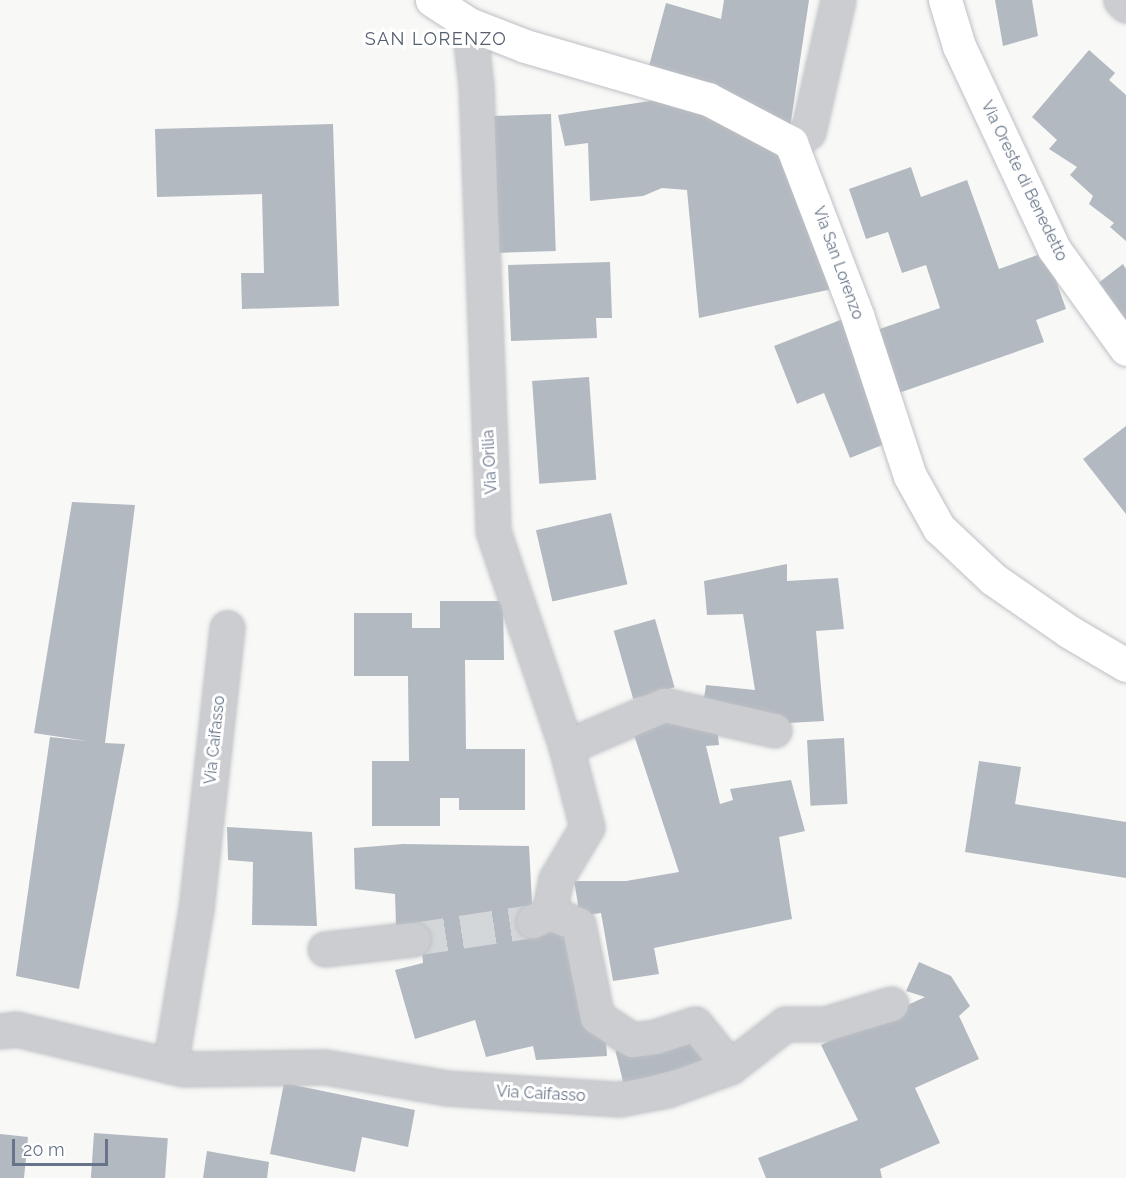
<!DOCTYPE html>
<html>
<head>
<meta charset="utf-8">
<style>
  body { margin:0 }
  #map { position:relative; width:1126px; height:1178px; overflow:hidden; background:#f8f8f6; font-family:Raleway,sans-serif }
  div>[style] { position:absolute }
  .building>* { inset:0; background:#b3b9c0; transform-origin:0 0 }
  .street-tunnel>* { height:33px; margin-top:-16.5px; transform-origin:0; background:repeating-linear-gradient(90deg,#d4d7da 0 33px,transparent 0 49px) }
  .roads { filter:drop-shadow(0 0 2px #bdc0c5) drop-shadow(0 0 2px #bdc0c5) }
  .street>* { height:33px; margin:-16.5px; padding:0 16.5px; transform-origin:16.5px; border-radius:16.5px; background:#cbcdd1 }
  .secondary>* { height:33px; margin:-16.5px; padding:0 16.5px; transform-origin:16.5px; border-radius:16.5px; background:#fff }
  span { translate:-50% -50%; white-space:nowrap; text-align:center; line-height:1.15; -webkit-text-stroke:6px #fff; paint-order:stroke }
  .street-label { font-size:16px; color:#667388 }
  .neighbourhood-label { font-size:18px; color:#545e6d; letter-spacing:1.5px }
  .scale { position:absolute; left:12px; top:1139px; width:96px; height:27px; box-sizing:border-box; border:3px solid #667388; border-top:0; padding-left:8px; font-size:18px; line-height:21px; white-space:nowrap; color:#667388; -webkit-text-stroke:4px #fff; paint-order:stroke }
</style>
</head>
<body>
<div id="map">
  <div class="building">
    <div style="clip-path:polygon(724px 0,809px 0,790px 128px,649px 66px,666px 3px,721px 19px)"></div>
    <div style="clip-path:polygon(995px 0,1032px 0,1038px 36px,1003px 46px)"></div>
    <div style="clip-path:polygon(1089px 50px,1115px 73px,1109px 80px,1126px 95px,1126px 241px,1110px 227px,1114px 223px,1089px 204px,1093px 196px,1070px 175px,1077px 167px,1049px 149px,1057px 140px,1032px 117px)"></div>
    <div style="clip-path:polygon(663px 99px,725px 120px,779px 150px,837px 288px,699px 318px,687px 190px,662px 188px,643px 196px,590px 201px,588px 143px,565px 146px,558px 115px)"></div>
    <div style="left:551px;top:114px;width:137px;height:60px;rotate:88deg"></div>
    <div style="clip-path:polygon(333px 124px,339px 306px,242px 309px,241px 273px,264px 273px,262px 194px,157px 197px,155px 129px)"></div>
    <div style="clip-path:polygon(911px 167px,921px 197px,967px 180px,999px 269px,1046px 252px,1066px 309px,1036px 320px,1044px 342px,893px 395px,871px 332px,940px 308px,926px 265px,902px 273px,888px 232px,866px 239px,849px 189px)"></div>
    <div style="clip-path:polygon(610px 262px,612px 318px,596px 318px,597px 338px,511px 341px,508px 265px)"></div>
    <div style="clip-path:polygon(1123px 264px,1126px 269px,1126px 321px,1097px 284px)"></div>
    <div style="clip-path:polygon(848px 317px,897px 439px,850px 458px,824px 393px,797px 404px,774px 346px)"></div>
    <div style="left:589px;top:377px;width:103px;height:57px;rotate:86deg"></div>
    <div style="clip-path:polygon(1126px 426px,1126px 514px,1083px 459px)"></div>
    <div style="clip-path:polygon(72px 502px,135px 505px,105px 743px,125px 744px,79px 989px,16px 976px,50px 737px,87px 741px,34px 733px)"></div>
    <div style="left:611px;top:513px;width:73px;height:77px;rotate:77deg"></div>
    <div style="clip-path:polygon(787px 564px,787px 581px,838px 578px,844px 629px,816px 631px,824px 721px,770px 724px,703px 705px,706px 685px,755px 690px,743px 614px,707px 615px,704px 581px)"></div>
    <div style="clip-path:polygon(440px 601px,503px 601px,504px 660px,465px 660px,466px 749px,525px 749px,525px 810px,459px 810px,459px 798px,440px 798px,440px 826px,372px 826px,372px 761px,409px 761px,408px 676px,354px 676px,354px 613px,412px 613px,412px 628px,440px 628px)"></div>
    <div style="left:655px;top:619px;width:71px;height:43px;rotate:74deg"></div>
    <div style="clip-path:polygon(666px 718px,716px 720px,719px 745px,706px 746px,720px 804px,733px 800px,730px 789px,791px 780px,805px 831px,779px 837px,792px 919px,654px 948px,659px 974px,613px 981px,601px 913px,580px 916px,574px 881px,626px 881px,679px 872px,634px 735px)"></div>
    <div style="left:844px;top:738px;width:66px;height:37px;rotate:87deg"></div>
    <div style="clip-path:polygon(979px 761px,1021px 767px,1015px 804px,1126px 822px,1126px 878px,965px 852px)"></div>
    <div style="clip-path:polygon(227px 827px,312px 832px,317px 926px,252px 925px,253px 862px,228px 860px)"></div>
    <div style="clip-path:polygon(403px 844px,529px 846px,533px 921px,576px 927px,605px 1025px,607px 1056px,536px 1060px,533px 1046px,486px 1057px,475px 1020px,415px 1039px,395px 970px,423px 963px,420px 927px,396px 926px,395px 894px,355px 889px,354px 848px)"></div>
    <div style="clip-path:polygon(919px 962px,951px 976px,970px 1006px,959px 1016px,979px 1059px,915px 1088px,940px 1143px,880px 1169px,882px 1178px,766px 1178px,758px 1158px,858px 1120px,821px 1045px,925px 997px,906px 991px)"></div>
    <div style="left:696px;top:1031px;width:33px;height:83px;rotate:76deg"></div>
    <div style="clip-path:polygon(284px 1083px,415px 1110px,408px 1147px,362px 1137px,355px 1172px,270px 1154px)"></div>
    <div style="left:94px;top:1133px;width:74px;height:45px;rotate:4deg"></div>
    <div style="clip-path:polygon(0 1134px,28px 1137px,24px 1178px,0 1178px)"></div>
    <div style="clip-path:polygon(207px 1151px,269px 1162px,267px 1178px,203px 1178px)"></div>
  </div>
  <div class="street-tunnel">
    <div style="left:413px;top:939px;width:121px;rotate:-8.5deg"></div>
  </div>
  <div class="roads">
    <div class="street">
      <div style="left:1121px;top:0;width:7px;rotate:45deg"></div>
      <div style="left:469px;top:24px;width:61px;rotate:83.5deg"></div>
      <div style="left:476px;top:85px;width:446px;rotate:87.8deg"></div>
      <div style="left:493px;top:531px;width:228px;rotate:71.3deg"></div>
      <div style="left:566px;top:747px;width:83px;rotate:75.3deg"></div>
      <div style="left:587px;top:827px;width:61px;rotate:120.8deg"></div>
      <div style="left:556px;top:879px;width:35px;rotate:102deg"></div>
      <div style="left:549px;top:913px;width:18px;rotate:153deg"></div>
      <div style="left:791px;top:143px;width:20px;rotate:-33deg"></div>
      <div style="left:808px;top:132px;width:135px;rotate:-77.2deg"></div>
      <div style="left:566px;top:747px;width:107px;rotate:-23.2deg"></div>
      <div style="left:664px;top:705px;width:113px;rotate:12.8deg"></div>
      <div style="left:549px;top:913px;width:31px;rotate:21deg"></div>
      <div style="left:578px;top:924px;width:95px;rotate:78.5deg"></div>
      <div style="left:597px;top:1017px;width:42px;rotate:33.3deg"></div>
      <div style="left:632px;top:1040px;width:23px;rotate:-7deg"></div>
      <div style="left:655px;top:1037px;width:42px;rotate:-18deg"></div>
      <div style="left:695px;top:1024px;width:55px;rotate:50.9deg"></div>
      <div style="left:325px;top:949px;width:89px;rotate:-6.5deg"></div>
      <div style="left:0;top:1031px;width:16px;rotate:-7deg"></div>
      <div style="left:16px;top:1029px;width:173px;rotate:13.4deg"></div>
      <div style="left:184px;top:1069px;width:141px;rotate:-0.8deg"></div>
      <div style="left:325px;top:1067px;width:124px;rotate:9.8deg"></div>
      <div style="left:447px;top:1088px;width:172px;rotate:3.7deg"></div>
      <div style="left:619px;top:1099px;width:49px;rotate:-10.6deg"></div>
      <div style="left:667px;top:1090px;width:67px;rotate:-20.1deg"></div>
      <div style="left:730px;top:1067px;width:70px;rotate:-38deg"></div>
      <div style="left:785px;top:1024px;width:40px"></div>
      <div style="left:825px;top:1024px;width:69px;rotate:-16.9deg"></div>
      <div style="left:170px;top:1066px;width:159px;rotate:-80.6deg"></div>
      <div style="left:196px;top:909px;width:283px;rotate:-83.7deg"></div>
    </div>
    <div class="secondary">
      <div style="left:432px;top:0;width:44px;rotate:33deg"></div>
      <div style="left:469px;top:24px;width:60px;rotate:21.4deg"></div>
      <div style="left:525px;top:46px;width:191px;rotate:16.2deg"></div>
      <div style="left:708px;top:99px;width:94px;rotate:27.9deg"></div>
      <div style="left:791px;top:143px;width:184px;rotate:69deg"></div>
      <div style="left:857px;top:315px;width:169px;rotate:71.8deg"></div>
      <div style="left:910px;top:476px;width:60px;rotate:60.9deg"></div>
      <div style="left:939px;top:528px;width:74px;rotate:43.4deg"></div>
      <div style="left:993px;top:579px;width:91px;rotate:34.7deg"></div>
      <div style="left:1068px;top:631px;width:67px;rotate:30.4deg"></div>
      <div style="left:945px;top:0;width:48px;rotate:73.1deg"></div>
      <div style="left:959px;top:46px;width:224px;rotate:64.9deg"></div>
      <div style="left:1054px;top:249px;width:123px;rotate:54.2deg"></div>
    </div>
  </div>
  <div class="street-label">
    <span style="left:1024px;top:181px;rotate:64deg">Via Oreste di Benedetto</span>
    <span style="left:838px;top:263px;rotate:70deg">Via San Lorenzo</span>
    <span style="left:490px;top:462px;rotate:-93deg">Via Orilia</span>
    <span style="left:215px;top:740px;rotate:-84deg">Via Caifasso</span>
    <span style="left:541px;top:1094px;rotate:3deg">Via Caifasso</span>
  </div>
  <div class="neighbourhood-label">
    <span style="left:436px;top:39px">SAN LORENZO</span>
  </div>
  <div class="scale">20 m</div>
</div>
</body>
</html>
